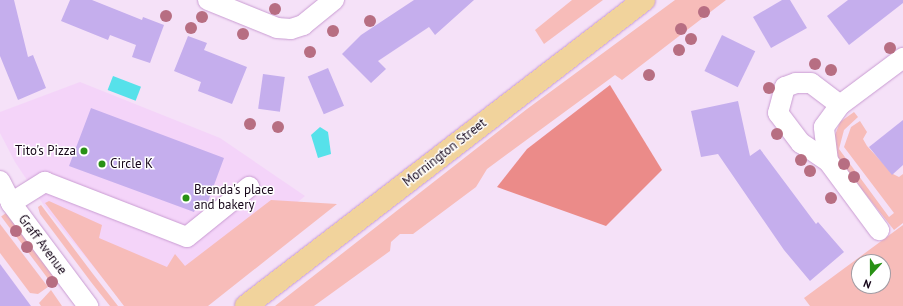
<!DOCTYPE html>
<html>
<head>
<meta charset="utf-8">
<style>
  body { margin:0 }
  #map { position:relative; width:903px; height:306px; overflow:hidden; background:#f5e1f8; font-family:"PT Sans",sans-serif }
  div>[style] { position:absolute }
  .built>* { inset:0; background:#f4d4f9 }
  .green>* { inset:0; background:#f7bcb9; transform-origin:0 0 }
  .forest>* { inset:0; background:#eb8b89 }
  .water>* { inset:0; background:#56e1ea; transform-origin:0 0 }
  .building>* { inset:0; background:#c5aeed; transform-origin:0 0 }
  .roads { filter:drop-shadow(0 0 1px #c99cd2) drop-shadow(0 0 1px #c99cd2) }
  .minor>* { height:20px; margin:-10px; padding:0 10px; transform-origin:10px; border-radius:10px; background:#fff }
  .major>* { height:22px; margin:-11px; padding:0 11px; transform-origin:11px; border-radius:11px; background:#f1d39c }
  .trees>* { width:12px; height:12px; margin:-6px; border-radius:50%; background:#b76e82 }
  .dots>* { width:11px; height:11px; translate:-50% -50%; box-sizing:border-box; border:2px solid #fff; border-radius:50% }
  span { translate:-50% -50%; white-space:nowrap; text-align:center; line-height:1.15; -webkit-text-stroke:3px #fff; paint-order:stroke }
  .poi-label { font-size:13px; color:#160619 }
  .right { translate:-100% -50%; text-align:right }
  .left { translate:0 -50%; text-align:left }
  .street-label { font-size:13px; color:#160619 }
  .north { position:absolute; left:851px; top:254px; width:40px; height:40px; box-sizing:border-box; background:#fff; border:1px solid #a29ba3; border-radius:50%; rotate:201deg; font-size:11px; font-weight:700; line-height:16px; text-align:center; color:#160619 }
  .north::after { content:''; display:block; margin:auto; width:14px; height:18px; background:#289115; clip-path:polygon(50% 0,100% 100%,50% 72%,0 100%) }
</style>
</head>
<body>
<div id="map">
  <div class="built">
    <div style="clip-path:polygon(80px 82px,220px 138px,305px 196px,173px 306px,126px 306px,49px 213px,15px 162px,0 133px,0 112px)"></div>
  </div>
  <div class="green">
    <div style="clip-path:polygon(572px 0,603px 0,544px 44px,535px 30px)"></div>
    <div style="clip-path:polygon(675px 0,726px 0,622px 80px,615px 75px,487px 169px,476px 187px,413px 234px,400px 234px,391px 242px,390px 251px,314px 306px,275px 306px,527px 109px)"></div>
    <div style="clip-path:polygon(854px 112px,858px 117px,844px 130px,839px 149px,889px 217px,894px 213px,844px 147px,851px 127px,860px 121px,867px 132px,863px 139px,867px 146px,893px 174px,899px 177px,903px 174px,903px 223px,894px 230px,836px 157px,835px 135px,840px 122px)"></div>
    <div style="clip-path:polygon(271px 200px,337px 204px,208px 306px,124px 306px,45px 203px,49px 201px,102px 225px,99px 238px,167px 267px,175px 254px,185px 266px)"></div>
    <div style="clip-path:polygon(41px 205px,93px 274px,118px 306px,110px 306px,91px 282px,40px 214px,38px 207px)"></div>
    <div style="left:6px;top:213px;width:85px;height:6px;rotate:53deg"></div>
    <div style="clip-path:polygon(0 224px,48px 287px,38px 294px,30px 293px,0 253px)"></div>
    <div style="clip-path:polygon(evenodd,903px 225px,903px 306px,810px 306px,804px 298px,903px 225px,859px 262px,883px 262px,883px 286px,859px 286px,859px 262px)"></div>
    <div style="clip-path:polygon(51px 290px,62px 306px,41px 306px,39px 303px)"></div>
  </div>
  <div class="forest">
    <div style="clip-path:polygon(610px 85px,662px 170px,606px 226px,497px 187px,527px 149px)"></div>
  </div>
  <div class="water">
    <div style="left:113px;top:76px;width:30px;height:15px;rotate:21deg"></div>
    <div style="clip-path:polygon(320px 127px,328px 132px,331px 154px,318px 158px,311px 135px)"></div>
  </div>
  <div class="building">
    <div style="clip-path:polygon(0 0,14px 0,28px 57px,33px 55px,46px 88px,18px 100px,0 56px)"></div>
    <div style="clip-path:polygon(70px 0,92px 0,142px 20px,143px 17px,164px 25px,150px 63px,132px 57px,136px 45px,110px 35px,108px 40px,61px 21px)"></div>
    <div style="clip-path:polygon(414px 0,474px 0,435px 35px,429px 27px,378px 61px,386px 69px,371px 83px,342px 54px,361px 35px)"></div>
    <div style="clip-path:polygon(782px 0,790px 0,807px 28px,771px 48px,753px 17px)"></div>
    <div style="clip-path:polygon(848px 0,903px 0,903px 3px,849px 45px,827px 16px)"></div>
    <div style="left:722px;top:35px;width:37px;height:40px;rotate:26deg"></div>
    <div style="clip-path:polygon(188px 36px,207px 43px,204px 50px,247px 67px,232px 104px,198px 91px,201px 82px,174px 71px)"></div>
    <div style="left:328px;top:68px;width:41px;height:22px;rotate:67deg"></div>
    <div style="left:263px;top:74px;width:22px;height:35px;rotate:8deg"></div>
    <div style="clip-path:polygon(738px 101px,750px 156px,760px 149px,816px 224px,818px 222px,844px 252px,810px 281px,784px 250px,718px 154px,701px 157px,691px 111px)"></div>
    <div style="clip-path:polygon(91px 108px,224px 158px,207px 204px,198px 201px,194px 212px,69px 166px)"></div>
    <div style="clip-path:polygon(903px 120px,903px 165px,892px 175px,869px 147px)"></div>
    <div style="clip-path:polygon(0 264px,31px 306px,0 306px)"></div>
  </div>
  <div class="roads">
    <div class="minor">
      <div style="left:208px;top:0;width:74px;rotate:22.1deg"></div>
      <div style="left:277px;top:28px;width:14px;rotate:4deg"></div>
      <div style="left:291px;top:29px;width:13px;rotate:-18deg"></div>
      <div style="left:303px;top:25px;width:40px;rotate:-39deg"></div>
      <div style="left:840px;top:105px;width:36px;rotate:-143deg"></div>
      <div style="left:811px;top:83px;width:15px;rotate:180deg"></div>
      <div style="left:796px;top:83px;width:12px;rotate:160deg"></div>
      <div style="left:785px;top:87px;width:27px;rotate:105deg"></div>
      <div style="left:778px;top:113px;width:38px;rotate:53deg"></div>
      <div style="left:801px;top:143px;width:32px;rotate:34deg"></div>
      <div style="left:828px;top:161px;width:86px;rotate:53.5deg"></div>
      <div style="left:828px;top:161px;width:34px;rotate:-97deg"></div>
      <div style="left:824px;top:127px;width:27px;rotate:-54deg"></div>
      <div style="left:840px;top:105px;width:79px;rotate:-36.7deg"></div>
      <div style="left:0;top:181px;width:25px;rotate:63deg"></div>
      <div style="left:11px;top:203px;width:129px;rotate:53.2deg"></div>
      <div style="left:11px;top:203px;width:40px;rotate:-32deg"></div>
      <div style="left:45px;top:182px;width:152px;rotate:21.2deg"></div>
      <div style="left:187px;top:237px;width:80px;rotate:-38.9deg"></div>
    </div>
    <div class="major">
      <div style="left:246px;top:306px;width:502px;rotate:-37.55deg"></div>
    </div>
  </div>
  <div class="trees">
    <div style="left:275px;top:9px"></div>
    <div style="left:704px;top:12px"></div>
    <div style="left:166px;top:16px"></div>
    <div style="left:202px;top:17px"></div>
    <div style="left:370px;top:21px"></div>
    <div style="left:191px;top:28px"></div>
    <div style="left:681px;top:29px"></div>
    <div style="left:333px;top:31px"></div>
    <div style="left:243px;top:34px"></div>
    <div style="left:691px;top:39px"></div>
    <div style="left:890px;top:48px"></div>
    <div style="left:679px;top:50px"></div>
    <div style="left:310px;top:52px"></div>
    <div style="left:815px;top:64px"></div>
    <div style="left:831px;top:70px"></div>
    <div style="left:649px;top:75px"></div>
    <div style="left:769px;top:88px"></div>
    <div style="left:250px;top:124px"></div>
    <div style="left:278px;top:127px"></div>
    <div style="left:777px;top:134px"></div>
    <div style="left:801px;top:160px"></div>
    <div style="left:844px;top:164px"></div>
    <div style="left:810px;top:171px"></div>
    <div style="left:854px;top:177px"></div>
    <div style="left:831px;top:198px"></div>
    <div style="left:16px;top:231px"></div>
    <div style="left:27px;top:247px"></div>
    <div style="left:52px;top:282px"></div>
  </div>
  <div class="dots">
    <div style="left:84px;top:151px;background:#289115"></div>
    <div style="left:102px;top:164px;background:#289115"></div>
    <div style="left:186px;top:198px;background:#289115"></div>
  </div>
  <div class="poi-label">
    <span class="right" style="left:76px;top:151px">Tito's Pizza</span>
    <span class="left" style="left:110px;top:164px">Circle K</span>
    <span class="left" style="left:194px;top:198px">Brenda's place<br>and bakery</span>
  </div>
  <div class="street-label">
    <span style="left:445px;top:153px;rotate:-38deg">Mornington Street</span>
    <span style="left:42px;top:245px;rotate:53deg">Graff Avenue</span>
  </div>
  <div class="north">N</div>
</div>
</body>
</html>
